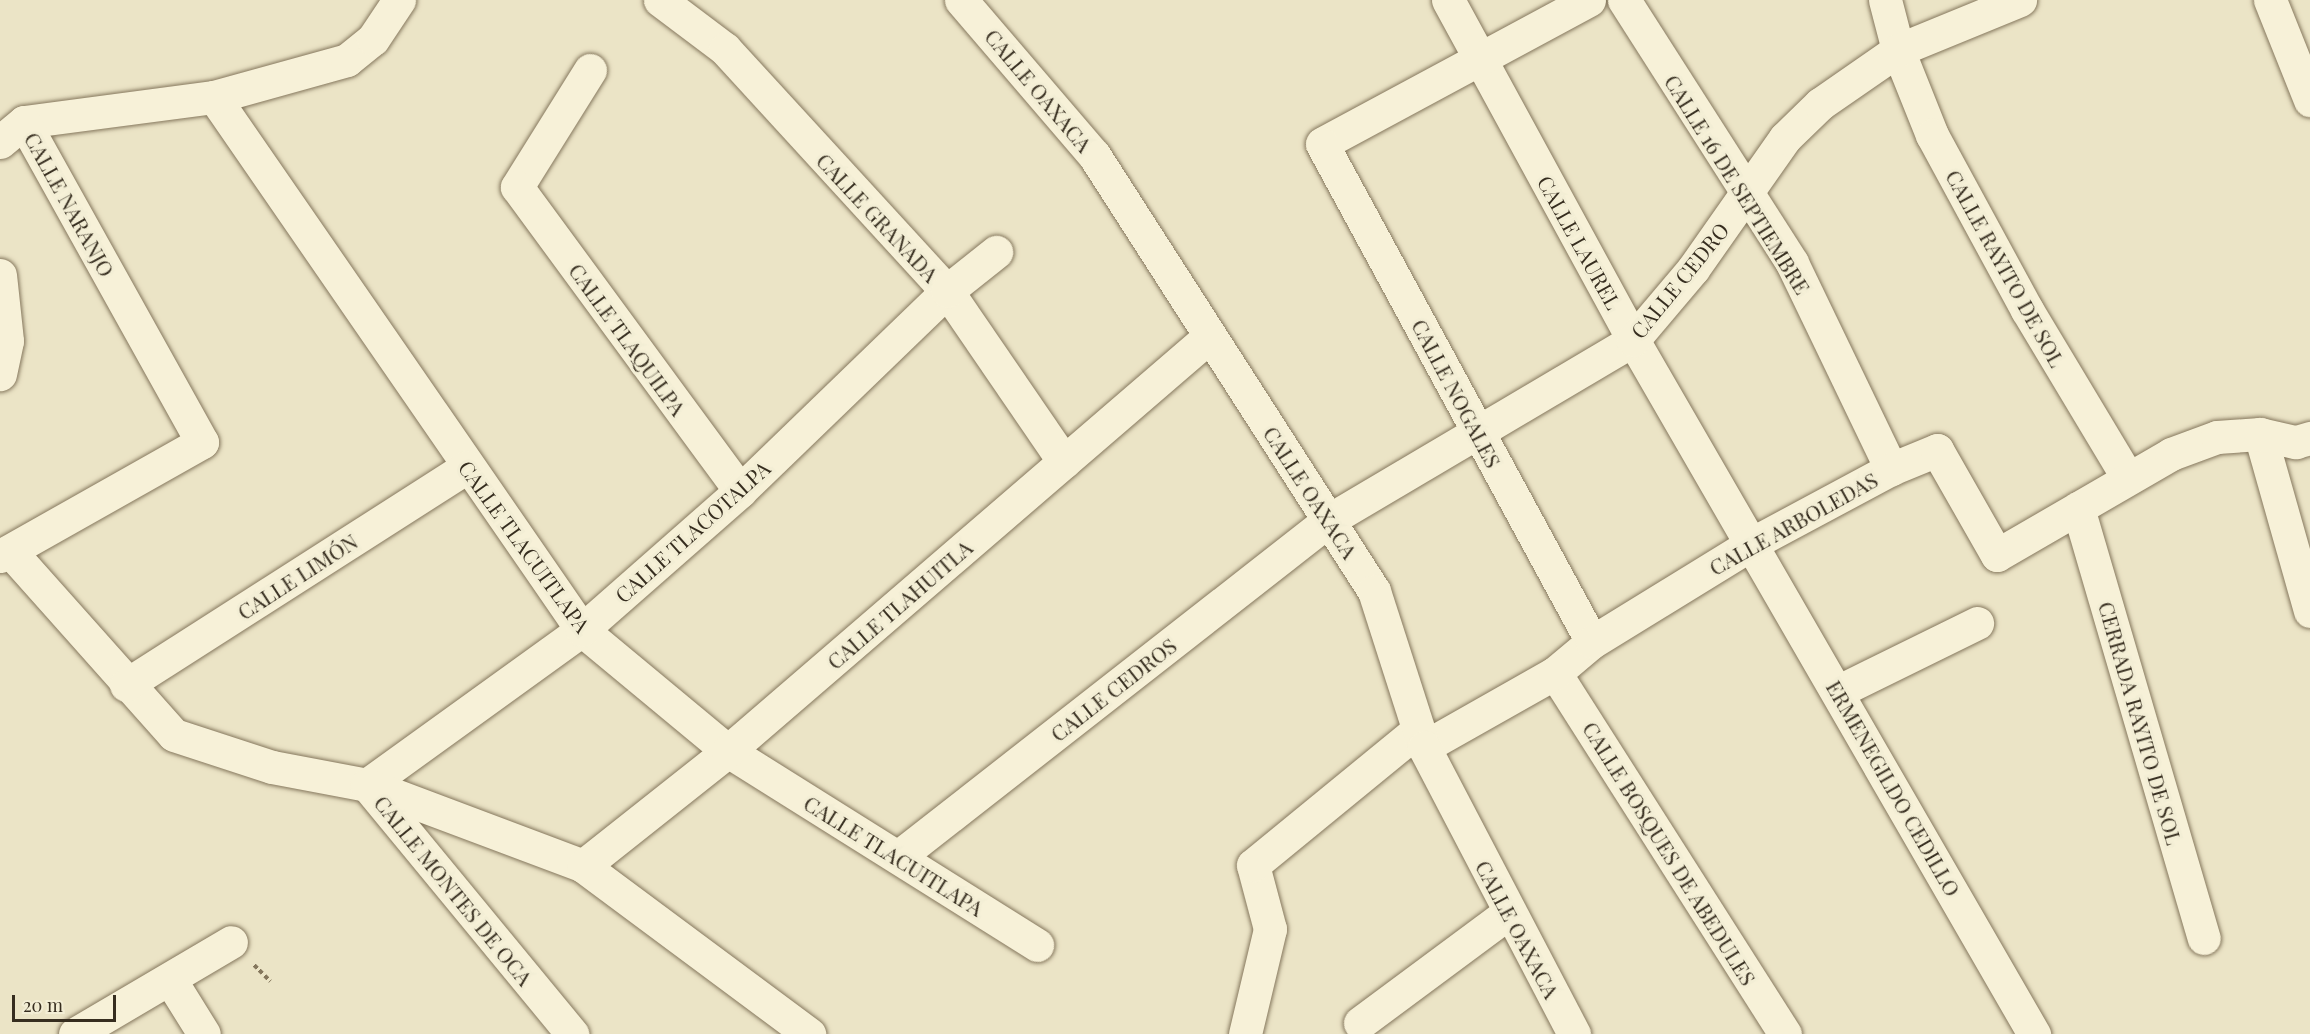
<!DOCTYPE html>
<html>
<head>
<meta charset="utf-8">
<style>
  body { margin:0 }
  #map { position:relative; width:2310px; height:1034px; overflow:hidden; background:#ebe4c6; font-family:"Playfair Display",serif }
  div>[style] { position:absolute }
  .path>* { height:4px; margin-top:-2px; transform-origin:0; background:repeating-linear-gradient(90deg,#85775d 0 4.5px,transparent 0 7.5px) }
  .roads { filter:drop-shadow(0 0 2px #85775d) drop-shadow(0 0 2px #85775d) }
  .minor>* { height:33px; margin:-16.5px; padding:0 16.5px; transform-origin:16.5px; border-radius:16.5px; background:#f7f1d8 }
  .tertiary>* { height:33px; margin:-16.5px; padding:0 16.5px; transform-origin:16.5px; border-radius:16.5px; background:#f7f1d8 }
  span { translate:-50% -50%; white-space:nowrap; text-align:center; line-height:1.15; -webkit-text-stroke:6px #f3eed5; paint-order:stroke }
  .street-label { font-size:21px; color:#362d1f }
  .scale { position:absolute; left:12px; top:995px; width:104px; height:27px; box-sizing:border-box; border:3px solid #362d1f; border-top:0; padding-left:8px; font-size:18px; line-height:21px; white-space:nowrap; color:#362d1f; -webkit-text-stroke:4px #f3eed5; paint-order:stroke }
</style>
</head>
<body>
<div id="map">
  <div class="path">
    <div style="left:254px;top:965px;width:23px;rotate:45deg"></div>
  </div>
  <div class="roads">
    <div class="minor">
      <div style="left:660px;top:0;width:81px;rotate:37deg"></div>
      <div style="left:725px;top:49px;width:328px;rotate:47.5deg"></div>
      <div style="left:947px;top:291px;width:207px;rotate:55.6deg"></div>
      <div style="left:1448px;top:0;width:387px;rotate:61.4deg"></div>
      <div style="left:1633px;top:340px;width:802px;rotate:59.98deg"></div>
      <div style="left:1589px;top:0;width:303px;rotate:151.7deg"></div>
      <div style="left:1322px;top:144px;width:566px;rotate:61.53deg"></div>
      <div style="left:1624px;top:0;width:312px;rotate:57.4deg"></div>
      <div style="left:1792px;top:263px;width:229px;rotate:64.3deg"></div>
      <div style="left:1885px;top:0;width:52px;rotate:75.4deg"></div>
      <div style="left:1898px;top:50px;width:92px;rotate:68.2deg"></div>
      <div style="left:1932px;top:135px;width:199px;rotate:61.5deg"></div>
      <div style="left:2027px;top:310px;width:196px;rotate:59deg"></div>
      <div style="left:2270px;top:0;width:108px;rotate:68.2deg"></div>
      <div style="left:590px;top:70px;width:138px;rotate:122deg"></div>
      <div style="left:517px;top:187px;width:377px;rotate:53.7deg"></div>
      <div style="left:214px;top:97px;width:648px;rotate:55.38deg"></div>
      <div style="left:582px;top:630px;width:190px;rotate:39.7deg"></div>
      <div style="left:728px;top:751px;width:365px;rotate:32.1deg"></div>
      <div style="left:24px;top:122px;width:192px;rotate:-7.5deg"></div>
      <div style="left:214px;top:97px;width:138px;rotate:-15.5deg"></div>
      <div style="left:347px;top:60px;width:33px;rotate:-39deg"></div>
      <div style="left:373px;top:39px;width:47px;rotate:-56.3deg"></div>
      <div style="left:0;top:142px;width:31px;rotate:-40deg"></div>
      <div style="left:0;top:275px;width:66px;rotate:83.9deg"></div>
      <div style="left:7px;top:341px;width:34px;rotate:102deg"></div>
      <div style="left:2260px;top:434px;width:184px;rotate:74.2deg"></div>
      <div style="left:2078px;top:508px;width:448px;rotate:73.7deg"></div>
      <div style="left:10px;top:551px;width:246px;rotate:48.3deg"></div>
      <div style="left:174px;top:735px;width:103px;rotate:18.1deg"></div>
      <div style="left:272px;top:767px;width:97px;rotate:10.7deg"></div>
      <div style="left:367px;top:785px;width:323px;rotate:50.5deg"></div>
      <div style="left:0;top:556px;width:232px;rotate:-29.4deg"></div>
      <div style="left:202px;top:442px;width:366px;rotate:-119.1deg"></div>
      <div style="left:1555px;top:673px;width:428px;rotate:57.5deg"></div>
      <div style="left:126px;top:685px;width:405px;rotate:-32.6deg"></div>
      <div style="left:1839px;top:691px;width:154px;rotate:-26.2deg"></div>
      <div style="left:1424px;top:747px;width:150px;rotate:-29.5deg"></div>
      <div style="left:1555px;top:673px;width:48px;rotate:-40deg"></div>
      <div style="left:1592px;top:642px;width:187px;rotate:-31.6deg"></div>
      <div style="left:1751px;top:544px;width:159px;rotate:-28.2deg"></div>
      <div style="left:1891px;top:469px;width:50px;rotate:-22.4deg"></div>
      <div style="left:1937px;top:450px;width:121px;rotate:60.3deg"></div>
      <div style="left:1997px;top:555px;width:201px;rotate:-30.1deg"></div>
      <div style="left:2171px;top:454px;width:49px;rotate:-20.3deg"></div>
      <div style="left:2217px;top:437px;width:43px;rotate:-4deg"></div>
      <div style="left:2260px;top:434px;width:37px;rotate:13deg"></div>
      <div style="left:2296px;top:442px;width:15px;rotate:-16deg"></div>
      <div style="left:367px;top:785px;width:265px;rotate:-35.8deg"></div>
      <div style="left:582px;top:630px;width:210px;rotate:-41.3deg"></div>
      <div style="left:740px;top:491px;width:288px;rotate:-44deg"></div>
      <div style="left:947px;top:291px;width:63px;rotate:-38.5deg"></div>
      <div style="left:368px;top:785px;width:230px;rotate:20.6deg"></div>
      <div style="left:583px;top:866px;width:282px;rotate:36.6deg"></div>
      <div style="left:898px;top:857px;width:547px;rotate:-38.02deg"></div>
      <div style="left:1329px;top:520px;width:353px;rotate:-30.6deg"></div>
      <div style="left:1633px;top:340px;width:93px;rotate:-49.8deg"></div>
      <div style="left:1693px;top:269px;width:160px;rotate:-54.9deg"></div>
      <div style="left:1785px;top:138px;width:49px;rotate:-44.2deg"></div>
      <div style="left:1820px;top:104px;width:95px;rotate:-34.7deg"></div>
      <div style="left:1898px;top:50px;width:132px;rotate:-22.3deg"></div>
      <div style="left:583px;top:866px;width:185px;rotate:-38.4deg"></div>
      <div style="left:728px;top:751px;width:636px;rotate:-40.73deg"></div>
      <div style="left:171px;top:981px;width:62px;rotate:58.1deg"></div>
      <div style="left:1360px;top:1023px;width:184px;rotate:-36.6deg"></div>
      <div style="left:75px;top:1034px;width:181px;rotate:-30.5deg"></div>
      <div style="left:1245px;top:1034px;width:108px;rotate:-76.6deg"></div>
      <div style="left:1270px;top:929px;width:66px;rotate:-104.9deg"></div>
      <div style="left:1253px;top:865px;width:212px;rotate:-39.3deg"></div>
    </div>
    <div class="tertiary">
      <div style="left:961px;top:0;width:204px;rotate:49.4deg"></div>
      <div style="left:1094px;top:155px;width:518px;rotate:57.29deg"></div>
      <div style="left:1374px;top:591px;width:164px;rotate:72.2deg"></div>
      <div style="left:1424px;top:747px;width:324px;rotate:62.4deg"></div>
    </div>
  </div>
  <div class="street-label">
    <span style="left:1039px;top:90px;rotate:50deg">CALLE OAXACA</span>
    <span style="left:1738px;top:184px;rotate:58deg">CALLE 16 DE SEPTIEMBRE</span>
    <span style="left:70px;top:204px;rotate:61deg">CALLE NARANJO</span>
    <span style="left:878px;top:217px;rotate:47deg">CALLE GRANADA</span>
    <span style="left:1580px;top:242px;rotate:61deg">CALLE LAUREL</span>
    <span style="left:2006px;top:268px;rotate:61deg">CALLE RAYITO DE SOL</span>
    <span style="left:1679px;top:280px;rotate:-51deg">CALLE CEDRO</span>
    <span style="left:628px;top:339px;rotate:54deg">CALLE TLAQUILPA</span>
    <span style="left:1457px;top:393px;rotate:62deg">CALLE NOGALES</span>
    <span style="left:1311px;top:492px;rotate:57deg">CALLE OAXACA</span>
    <span style="left:1793px;top:523px;rotate:-29deg">CALLE ARBOLEDAS</span>
    <span style="left:692px;top:531px;rotate:-42deg">CALLE TLACOTALPA</span>
    <span style="left:525px;top:546px;rotate:54deg">CALLE TLACUITLAPA</span>
    <span style="left:297px;top:576px;rotate:-33deg">CALLE LIMÓN</span>
    <span style="left:899px;top:604px;rotate:-41deg">CALLE TLAHUITLA</span>
    <span style="left:1113px;top:689px;rotate:-38deg">CALLE CEDROS</span>
    <span style="left:2141px;top:723px;rotate:74deg">CERRADA RAYITO DE SOL</span>
    <span style="left:1894px;top:788px;rotate:60deg">ERMENEGILDO CEDILLO</span>
    <span style="left:1670px;top:853px;rotate:58deg">CALLE BOSQUES DE ABEDULES</span>
    <span style="left:894px;top:855px;rotate:32deg">CALLE TLACUITLAPA</span>
    <span style="left:454px;top:890px;rotate:51deg">CALLE MONTES DE OCA</span>
    <span style="left:1518px;top:929px;rotate:62deg">CALLE OAXACA</span>
  </div>
  <div class="scale">20 m</div>
</div>
</body>
</html>
